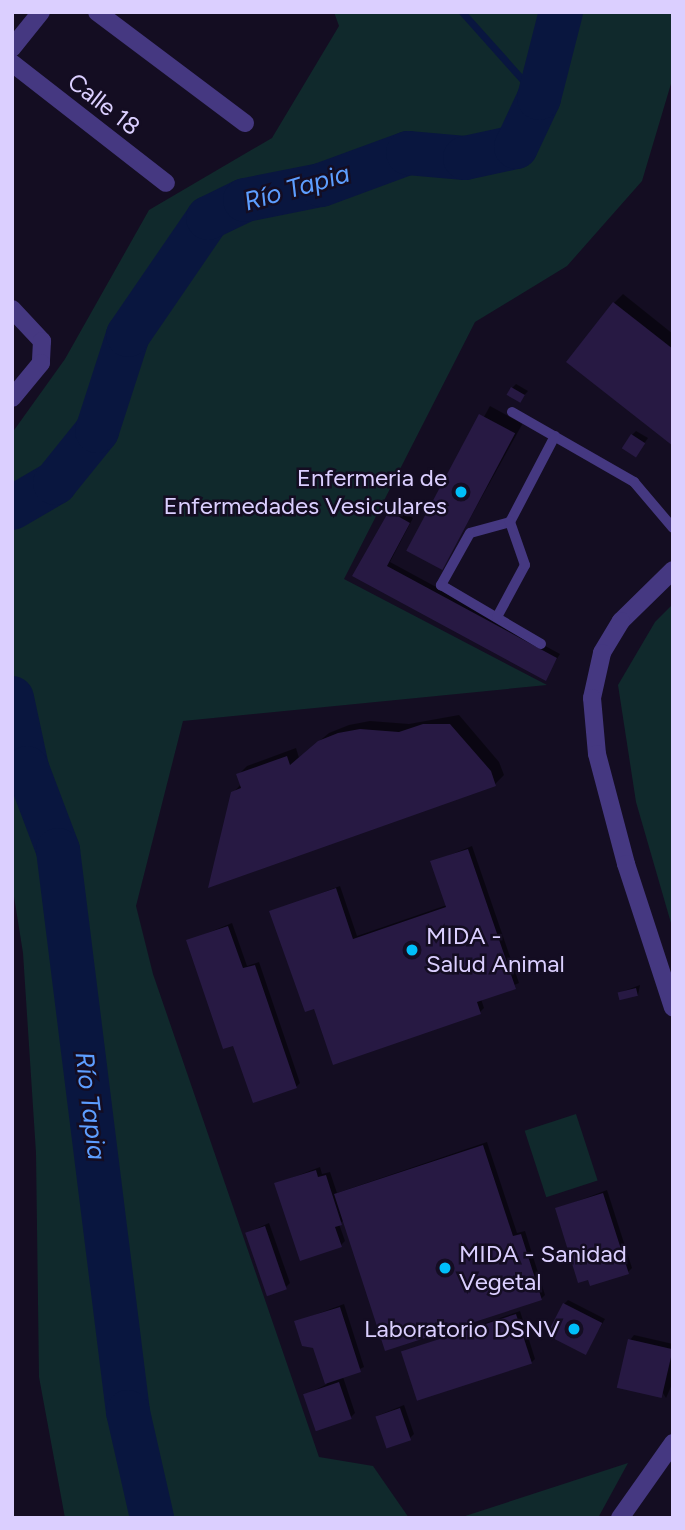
<!DOCTYPE html>
<html>
<head>
<meta charset="utf-8">
<style>
  body { margin:0 }
  #map { position:relative; width:685px; height:1530px; overflow:hidden; background:#140d22; font-family:Figtree,sans-serif }
  div>[style] { position:absolute }
  .green>* { inset:0; background:#10292c; transform-origin:0 0 }
  .shadow>* { inset:0; background:#0007; transform-origin:0 0 }
  .stream>* { height:7px; margin:-3.5px; padding:0 3.5px; transform-origin:3.5px; border-radius:3.5px; background:#09163f }
  .river>* { height:44px; margin:-22px; padding:0 22px; transform-origin:22px; border-radius:22px; background:#09163f }
  .building>* { inset:0; background:#271943; transform-origin:0 0 }
  .lane>* { height:10px; margin:-5px; padding:0 5px; transform-origin:5px; border-radius:5px; background:#453881 }
  .street>* { height:18px; margin:-9px; padding:0 9px; transform-origin:9px; border-radius:9px; background:#453881 }
  .dots>* { width:19px; height:19px; translate:-50% -50%; box-sizing:border-box; border:4px solid #140d22; border-radius:50% }
  span { translate:-50% -50%; white-space:nowrap; text-align:center; line-height:1.15; -webkit-text-stroke:5px #140d22; paint-order:stroke }
  .street-label { font-size:24px; color:#dbcfff }
  .poi-label { font-size:24px; color:#dbcfff }
  .right { translate:-100% -50%; text-align:right }
  .left { translate:0 -50%; text-align:left }
  .water-label { font-size:26px; color:#5d9eff; font-style:italic }
  .frame { position:absolute; inset:0; border:14px solid #dbcfff; pointer-events:none }
</style>
</head>
<body>
<div id="map">
  <div class="green">
    <div style="clip-path:polygon(334px 12px,673px 12px,673px 77px,642px 181px,567px 266px,475px 322px,344px 579px,547px 685px,183px 721px,136px 906px,153px 974px,319px 1457px,373px 1466px,409px 1518px,65px 1518px,39px 1377px,36px 1153px,23px 953px,12px 884px,12px 433px,65px 359px,149px 210px,272px 138px,339px 26px)"></div>
    <div style="clip-path:polygon(673px 604px,673px 930px,636px 802px,618px 685px,655px 622px)"></div>
    <div style="left:576px;top:1114px;width:70px;height:54px;rotate:72deg"></div>
    <div style="clip-path:polygon(628px 1463px,598px 1518px,459px 1518px)"></div>
  </div>
  <div class="shadow">
    <div style="clip-path:polygon(623px 294px,673px 334px,673px 444px,614px 303px)"></div>
    <div style="clip-path:polygon(516px 384px,528px 391px,520px 400px,512px 388px)"></div>
    <div style="left:490px;top:406px;width:37px;height:165px;rotate:29deg"></div>
    <div style="clip-path:polygon(636px 431px,648px 438px,636px 455px,632px 435px)"></div>
    <div style="clip-path:polygon(395px 508px,413px 518px,390px 562px,560px 654px,545px 678px,354px 575px)"></div>
    <div style="clip-path:polygon(459px 715px,499px 762px,504px 775px,495px 784px,233px 793px,242px 783px,238px 775px,247px 766px,296px 748px,299px 758px,329px 733px,349px 725px,370px 721px,409px 724px)"></div>
    <div style="clip-path:polygon(472px 846px,519px 983px,481px 999px,484px 1008px,480px 1012px,315px 1007px,271px 912px,340px 886px,357px 936px,447px 905px,433px 862px)"></div>
    <div style="clip-path:polygon(232px 923px,247px 966px,259px 962px,300px 1083px,296px 1087px,188px 941px)"></div>
    <div style="clip-path:polygon(640px 985px,638px 995px,620px 995px,624px 991px)"></div>
    <div style="clip-path:polygon(487px 1142px,517px 1233px,525px 1231px,545px 1295px,541px 1299px,344px 1220px,339px 1224px,345px 1241px,341px 1245px,276px 1184px,320px 1167px,322px 1174px,330px 1172px,337px 1193px)"></div>
    <div style="clip-path:polygon(607px 1190px,632px 1268px,628px 1272px,557px 1209px)"></div>
    <div style="clip-path:polygon(269px 1223px,290px 1283px,286px 1287px,247px 1233px)"></div>
    <div style="clip-path:polygon(568px 1300px,605px 1319px,585px 1353px,564px 1304px)"></div>
    <div style="clip-path:polygon(344px 1304px,364px 1367px,343px 1377px,355px 1413px,351px 1417px,305px 1395px,327px 1384px,315px 1347px,296px 1322px)"></div>
    <div style="clip-path:polygon(520px 1311px,535px 1359px,531px 1363px,403px 1352px)"></div>
    <div style="clip-path:polygon(634px 1335px,673px 1344px,673px 1382px,666px 1398px,630px 1340px)"></div>
    <div style="clip-path:polygon(404px 1405px,414px 1434px,410px 1438px,377px 1416px)"></div>
  </div>
  <div class="stream">
    <div style="left:462px;top:12px;width:115px;rotate:48.2deg"></div>
  </div>
  <div class="river">
    <div style="left:12px;top:508px;width:50px;rotate:-30.2deg"></div>
    <div style="left:55px;top:483px;width:67px;rotate:-51.1deg"></div>
    <div style="left:97px;top:431px;width:101px;rotate:-72.1deg"></div>
    <div style="left:128px;top:335px;width:142px;rotate:-55.6deg"></div>
    <div style="left:208px;top:218px;width:41px;rotate:-25.9deg"></div>
    <div style="left:245px;top:200px;width:77px;rotate:-11.2deg"></div>
    <div style="left:321px;top:185px;width:93px;rotate:-20.2deg"></div>
    <div style="left:408px;top:153px;width:57px;rotate:5deg"></div>
    <div style="left:465px;top:158px;width:52px;rotate:-12.2deg"></div>
    <div style="left:516px;top:147px;width:54px;rotate:-64.9deg"></div>
    <div style="left:539px;top:98px;width:89px;rotate:-75.7deg"></div>
    <div style="left:12px;top:698px;width:72px;rotate:77.9deg"></div>
    <div style="left:27px;top:768px;width:88px;rotate:69.3deg"></div>
    <div style="left:58px;top:850px;width:566px;rotate:82.9deg"></div>
    <div style="left:128px;top:1412px;width:109px;rotate:77.2deg"></div>
  </div>
  <div class="building">
    <div style="clip-path:polygon(613px 302px,673px 349px,673px 446px,566px 362px)"></div>
    <div style="left:511px;top:387px;width:16px;height:9px;rotate:30deg"></div>
    <div style="left:479px;top:414px;width:41px;height:155px;rotate:28deg"></div>
    <div style="left:631px;top:434px;width:17px;height:17px;rotate:33deg"></div>
    <div style="clip-path:polygon(389px 511px,410px 523px,387px 566px,557px 658px,546px 681px,352px 576px)"></div>
    <div style="clip-path:polygon(423px 724px,450px 724px,491px 771px,496px 786px,208px 888px,231px 792px,241px 788px,236px 774px,287px 756px,290px 765px,318px 741px,338px 733px,360px 729px,399px 732px)"></div>
    <div style="clip-path:polygon(468px 849px,516px 989px,477px 1002px,481px 1014px,333px 1065px,314px 1009px,305px 1012px,269px 911px,336px 888px,353px 939px,446px 907px,430px 861px)"></div>
    <div style="clip-path:polygon(228px 926px,243px 968px,255px 965px,297px 1088px,253px 1103px,233px 1046px,223px 1049px,186px 940px)"></div>
    <div style="left:636px;top:988px;width:8px;height:19px;rotate:76deg"></div>
    <div style="clip-path:polygon(483px 1145px,513px 1236px,521px 1234px,542px 1300px,385px 1351px,334px 1194px)"></div>
    <div style="clip-path:polygon(316px 1170px,318px 1177px,326px 1175px,342px 1225px,335px 1227px,342px 1247px,300px 1261px,274px 1183px)"></div>
    <div style="clip-path:polygon(603px 1193px,629px 1274px,590px 1286px,588px 1280px,578px 1283px,555px 1208px)"></div>
    <div style="left:265px;top:1226px;width:67px;height:21px;rotate:71deg"></div>
    <div style="left:563px;top:1303px;width:44px;height:36px;rotate:27deg"></div>
    <div style="clip-path:polygon(340px 1307px,361px 1372px,325px 1384px,313px 1348px,302px 1346px,294px 1321px)"></div>
    <div style="left:516px;top:1314px;width:52px;height:121px;rotate:72deg"></div>
    <div style="left:628px;top:1339px;width:46px;height:50px;rotate:13deg"></div>
    <div style="left:339px;top:1382px;width:39px;height:38px;rotate:71deg"></div>
    <div style="left:400px;top:1408px;width:34px;height:26px;rotate:71deg"></div>
  </div>
  <div class="lane">
    <div style="left:512px;top:412px;width:141px;rotate:29.8deg"></div>
    <div style="left:634px;top:482px;width:60px;rotate:49.7deg"></div>
    <div style="left:510px;top:522px;width:41px;rotate:164.6deg"></div>
    <div style="left:470px;top:533px;width:60px;rotate:119.1deg"></div>
    <div style="left:441px;top:585px;width:116px;rotate:30.5deg"></div>
    <div style="left:510px;top:522px;width:97px;rotate:-62.4deg"></div>
    <div style="left:497px;top:617px;width:59px;rotate:-61.7deg"></div>
    <div style="left:525px;top:565px;width:46px;rotate:-109.2deg"></div>
  </div>
  <div class="street">
    <div style="left:97px;top:12px;width:185px;rotate:36.9deg"></div>
    <div style="left:12px;top:48px;width:46px;rotate:-51.1deg"></div>
    <div style="left:12px;top:63px;width:195px;rotate:37.9deg"></div>
    <div style="left:12px;top:309px;width:44px;rotate:46.8deg"></div>
    <div style="left:42px;top:341px;width:22px;rotate:93deg"></div>
    <div style="left:41px;top:363px;width:45px;rotate:129.6deg"></div>
    <div style="left:673px;top:570px;width:73px;rotate:135.6deg"></div>
    <div style="left:621px;top:621px;width:37px;rotate:121deg"></div>
    <div style="left:602px;top:653px;width:46px;rotate:102.5deg"></div>
    <div style="left:592px;top:698px;width:56px;rotate:84.9deg"></div>
    <div style="left:597px;top:754px;width:114px;rotate:75.2deg"></div>
    <div style="left:626px;top:864px;width:151px;rotate:71.9deg"></div>
    <div style="left:620px;top:1518px;width:92px;rotate:-54.8deg"></div>
  </div>
  <div class="dots">
    <div style="left:461px;top:492px;background:#00bffa"></div>
    <div style="left:412px;top:950px;background:#00bffa"></div>
    <div style="left:445px;top:1268px;background:#00bffa"></div>
    <div style="left:574px;top:1329px;background:#00bffa"></div>
  </div>
  <div class="street-label">
    <span style="left:104px;top:104px;rotate:38deg">Calle 18</span>
  </div>
  <div class="poi-label">
    <span class="right" style="left:447px;top:492px">Enfermeria de<br>Enfermedades Vesiculares</span>
    <span class="left" style="left:426px;top:950px">MIDA -<br>Salud Animal</span>
    <span class="left" style="left:459px;top:1268px">MIDA - Sanidad<br>Vegetal</span>
    <span class="right" style="left:560px;top:1329px">Laboratorio DSNV</span>
  </div>
  <div class="water-label">
    <span style="left:297px;top:188px;rotate:-16deg">Río Tapia</span>
    <span style="left:90px;top:1106px;rotate:83deg">Río Tapia</span>
  </div>
  <div class="frame"></div>
</div>
</body>
</html>
